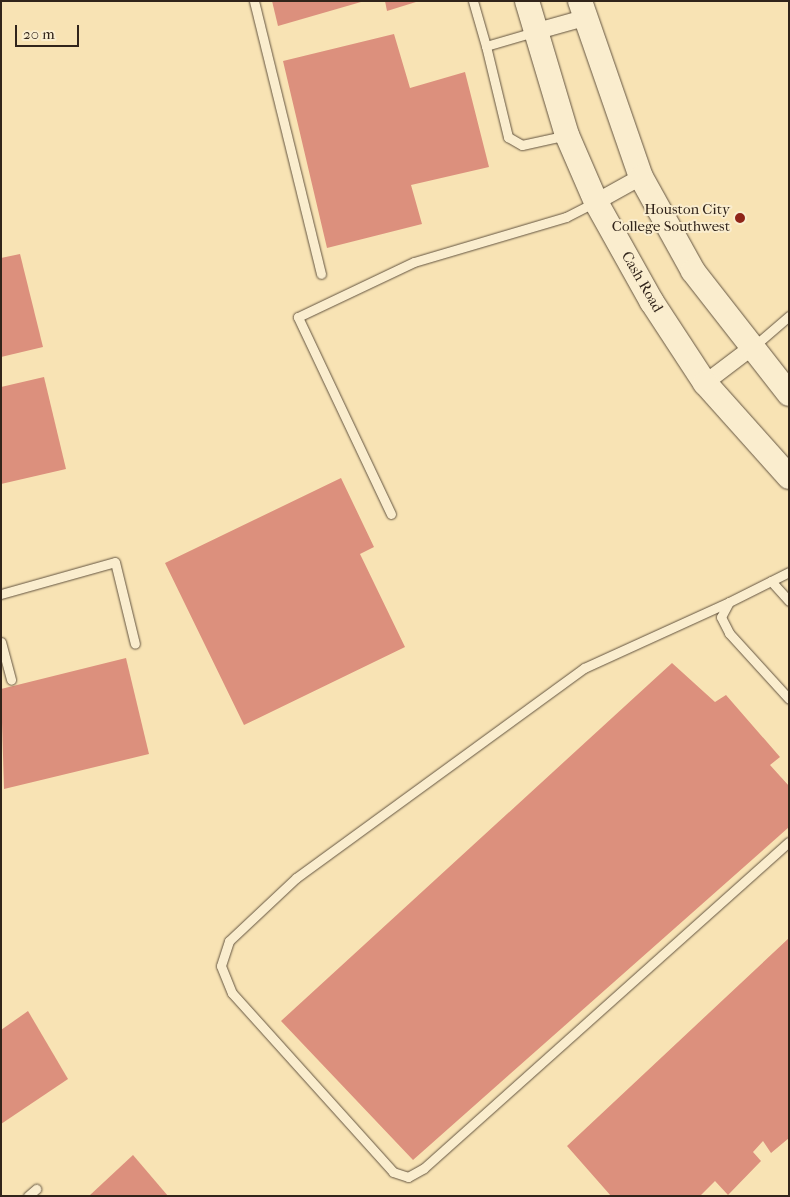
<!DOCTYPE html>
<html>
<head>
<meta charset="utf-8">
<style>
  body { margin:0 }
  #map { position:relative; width:790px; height:1197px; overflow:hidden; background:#f8e3b4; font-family:"IM FELL French Canon",serif }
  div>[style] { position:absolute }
  .building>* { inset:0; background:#dc907d }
  .roads { filter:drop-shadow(0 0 1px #635440) drop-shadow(0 0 1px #635440) }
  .lane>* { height:9px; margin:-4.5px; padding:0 4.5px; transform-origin:4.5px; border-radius:4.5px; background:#faedce }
  .street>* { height:16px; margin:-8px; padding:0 8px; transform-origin:8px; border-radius:8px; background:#faedce }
  .secondary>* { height:24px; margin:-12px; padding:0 12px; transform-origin:12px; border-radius:12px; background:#faedce }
  .dots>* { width:14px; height:14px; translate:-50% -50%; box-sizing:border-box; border:2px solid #faedce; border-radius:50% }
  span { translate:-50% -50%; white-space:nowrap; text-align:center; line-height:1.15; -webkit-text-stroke:4px #faedce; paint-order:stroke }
  .poi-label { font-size:15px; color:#31241a }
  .right { translate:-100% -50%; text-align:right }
  .street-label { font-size:15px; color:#31241a }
  .frame { position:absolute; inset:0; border:2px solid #31241a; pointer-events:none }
  .scale { position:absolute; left:15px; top:25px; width:64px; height:22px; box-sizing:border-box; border:2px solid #31241a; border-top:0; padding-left:6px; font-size:15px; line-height:18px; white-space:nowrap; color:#31241a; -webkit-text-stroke:4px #faedce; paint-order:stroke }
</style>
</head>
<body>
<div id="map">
  <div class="building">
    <div style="clip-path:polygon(272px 1px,361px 1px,361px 2px,278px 26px)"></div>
    <div style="clip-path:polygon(385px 1px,416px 1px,416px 2px,387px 11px)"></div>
    <div style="clip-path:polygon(394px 34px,410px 88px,465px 72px,489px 167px,411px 185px,422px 224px,327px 248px,283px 61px)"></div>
    <div style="clip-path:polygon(20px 254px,43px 347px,1px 357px,1px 258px)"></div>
    <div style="clip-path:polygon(44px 377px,66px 469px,1px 484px,1px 387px)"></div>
    <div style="clip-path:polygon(341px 478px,374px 547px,360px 554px,405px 647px,244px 725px,165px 563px)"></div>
    <div style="clip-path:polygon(126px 658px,149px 754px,4px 789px,1px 689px)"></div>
    <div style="clip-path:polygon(672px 663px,715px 702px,726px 695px,780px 757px,770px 765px,789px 786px,789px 827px,413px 1160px,281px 1021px)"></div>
    <div style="clip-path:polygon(789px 938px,789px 1138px,771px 1153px,763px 1141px,753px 1152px,761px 1161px,728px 1195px,715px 1181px,700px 1196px,611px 1196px,567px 1146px)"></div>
    <div style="clip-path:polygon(28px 1011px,68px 1079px,1px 1124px,1px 1030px)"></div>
    <div style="clip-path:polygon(133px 1155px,168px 1196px,89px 1196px)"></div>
  </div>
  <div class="roads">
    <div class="lane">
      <div style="left:254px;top:1px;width:281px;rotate:76.2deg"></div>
      <div style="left:473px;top:1px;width:47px;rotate:73.9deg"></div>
      <div style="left:534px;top:32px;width:50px;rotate:163.7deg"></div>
      <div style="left:486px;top:46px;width:94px;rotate:76.4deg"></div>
      <div style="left:508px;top:137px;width:16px;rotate:30deg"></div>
      <div style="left:522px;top:145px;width:46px;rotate:-12.5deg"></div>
      <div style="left:753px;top:347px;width:48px;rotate:-40.7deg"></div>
      <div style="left:391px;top:514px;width:218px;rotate:-115.3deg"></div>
      <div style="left:298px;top:317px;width:128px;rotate:-25.4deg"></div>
      <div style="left:414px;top:262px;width:159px;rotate:-16.5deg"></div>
      <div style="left:566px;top:217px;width:34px;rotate:-27deg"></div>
      <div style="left:789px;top:572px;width:67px;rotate:153.4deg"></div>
      <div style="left:729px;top:602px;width:17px;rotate:118deg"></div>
      <div style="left:721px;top:617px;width:18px;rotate:63deg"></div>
      <div style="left:729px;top:633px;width:89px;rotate:47.7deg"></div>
      <div style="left:771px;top:581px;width:27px;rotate:48deg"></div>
      <div style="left:1px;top:594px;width:118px;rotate:-15.7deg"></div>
      <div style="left:115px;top:562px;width:84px;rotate:76.3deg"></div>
      <div style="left:729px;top:602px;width:159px;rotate:155.5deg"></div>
      <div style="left:584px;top:668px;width:356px;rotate:143.9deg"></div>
      <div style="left:296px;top:878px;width:92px;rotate:136.8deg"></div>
      <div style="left:229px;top:941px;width:26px;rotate:108deg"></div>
      <div style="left:221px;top:966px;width:29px;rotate:68deg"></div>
      <div style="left:232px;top:993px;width:241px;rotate:48deg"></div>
      <div style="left:393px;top:1172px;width:16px;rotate:18deg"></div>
      <div style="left:408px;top:1177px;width:18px;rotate:-29deg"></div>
      <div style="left:424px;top:1168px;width:489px;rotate:-41.8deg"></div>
      <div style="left:1px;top:642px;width:39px;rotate:75deg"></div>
      <div style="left:28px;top:1196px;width:11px;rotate:-41deg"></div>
    </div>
    <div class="street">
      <div style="left:534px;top:32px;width:52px;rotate:-15.6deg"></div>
      <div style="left:596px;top:202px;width:51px;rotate:-29.1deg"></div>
      <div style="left:705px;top:383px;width:56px;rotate:-37.1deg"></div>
    </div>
    <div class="secondary">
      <div style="left:527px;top:1px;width:140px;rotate:73.4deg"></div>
      <div style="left:567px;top:135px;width:73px;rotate:66.6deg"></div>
      <div style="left:596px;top:202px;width:115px;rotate:60.8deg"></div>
      <div style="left:652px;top:302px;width:97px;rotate:56.8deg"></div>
      <div style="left:705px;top:383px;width:126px;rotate:48.2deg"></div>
      <div style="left:580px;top:1px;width:186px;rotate:70.9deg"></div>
      <div style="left:641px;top:177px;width:107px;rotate:61deg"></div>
      <div style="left:693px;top:271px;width:156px;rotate:52deg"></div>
    </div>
  </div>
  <div class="dots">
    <div style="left:740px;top:218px;background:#8f2418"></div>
  </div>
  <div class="poi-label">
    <span class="right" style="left:730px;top:218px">Houston City<br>College Southwest</span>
  </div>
  <div class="street-label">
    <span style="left:642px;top:282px;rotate:60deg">Cash Road</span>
  </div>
  <div class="frame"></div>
  <div class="scale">20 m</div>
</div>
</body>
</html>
